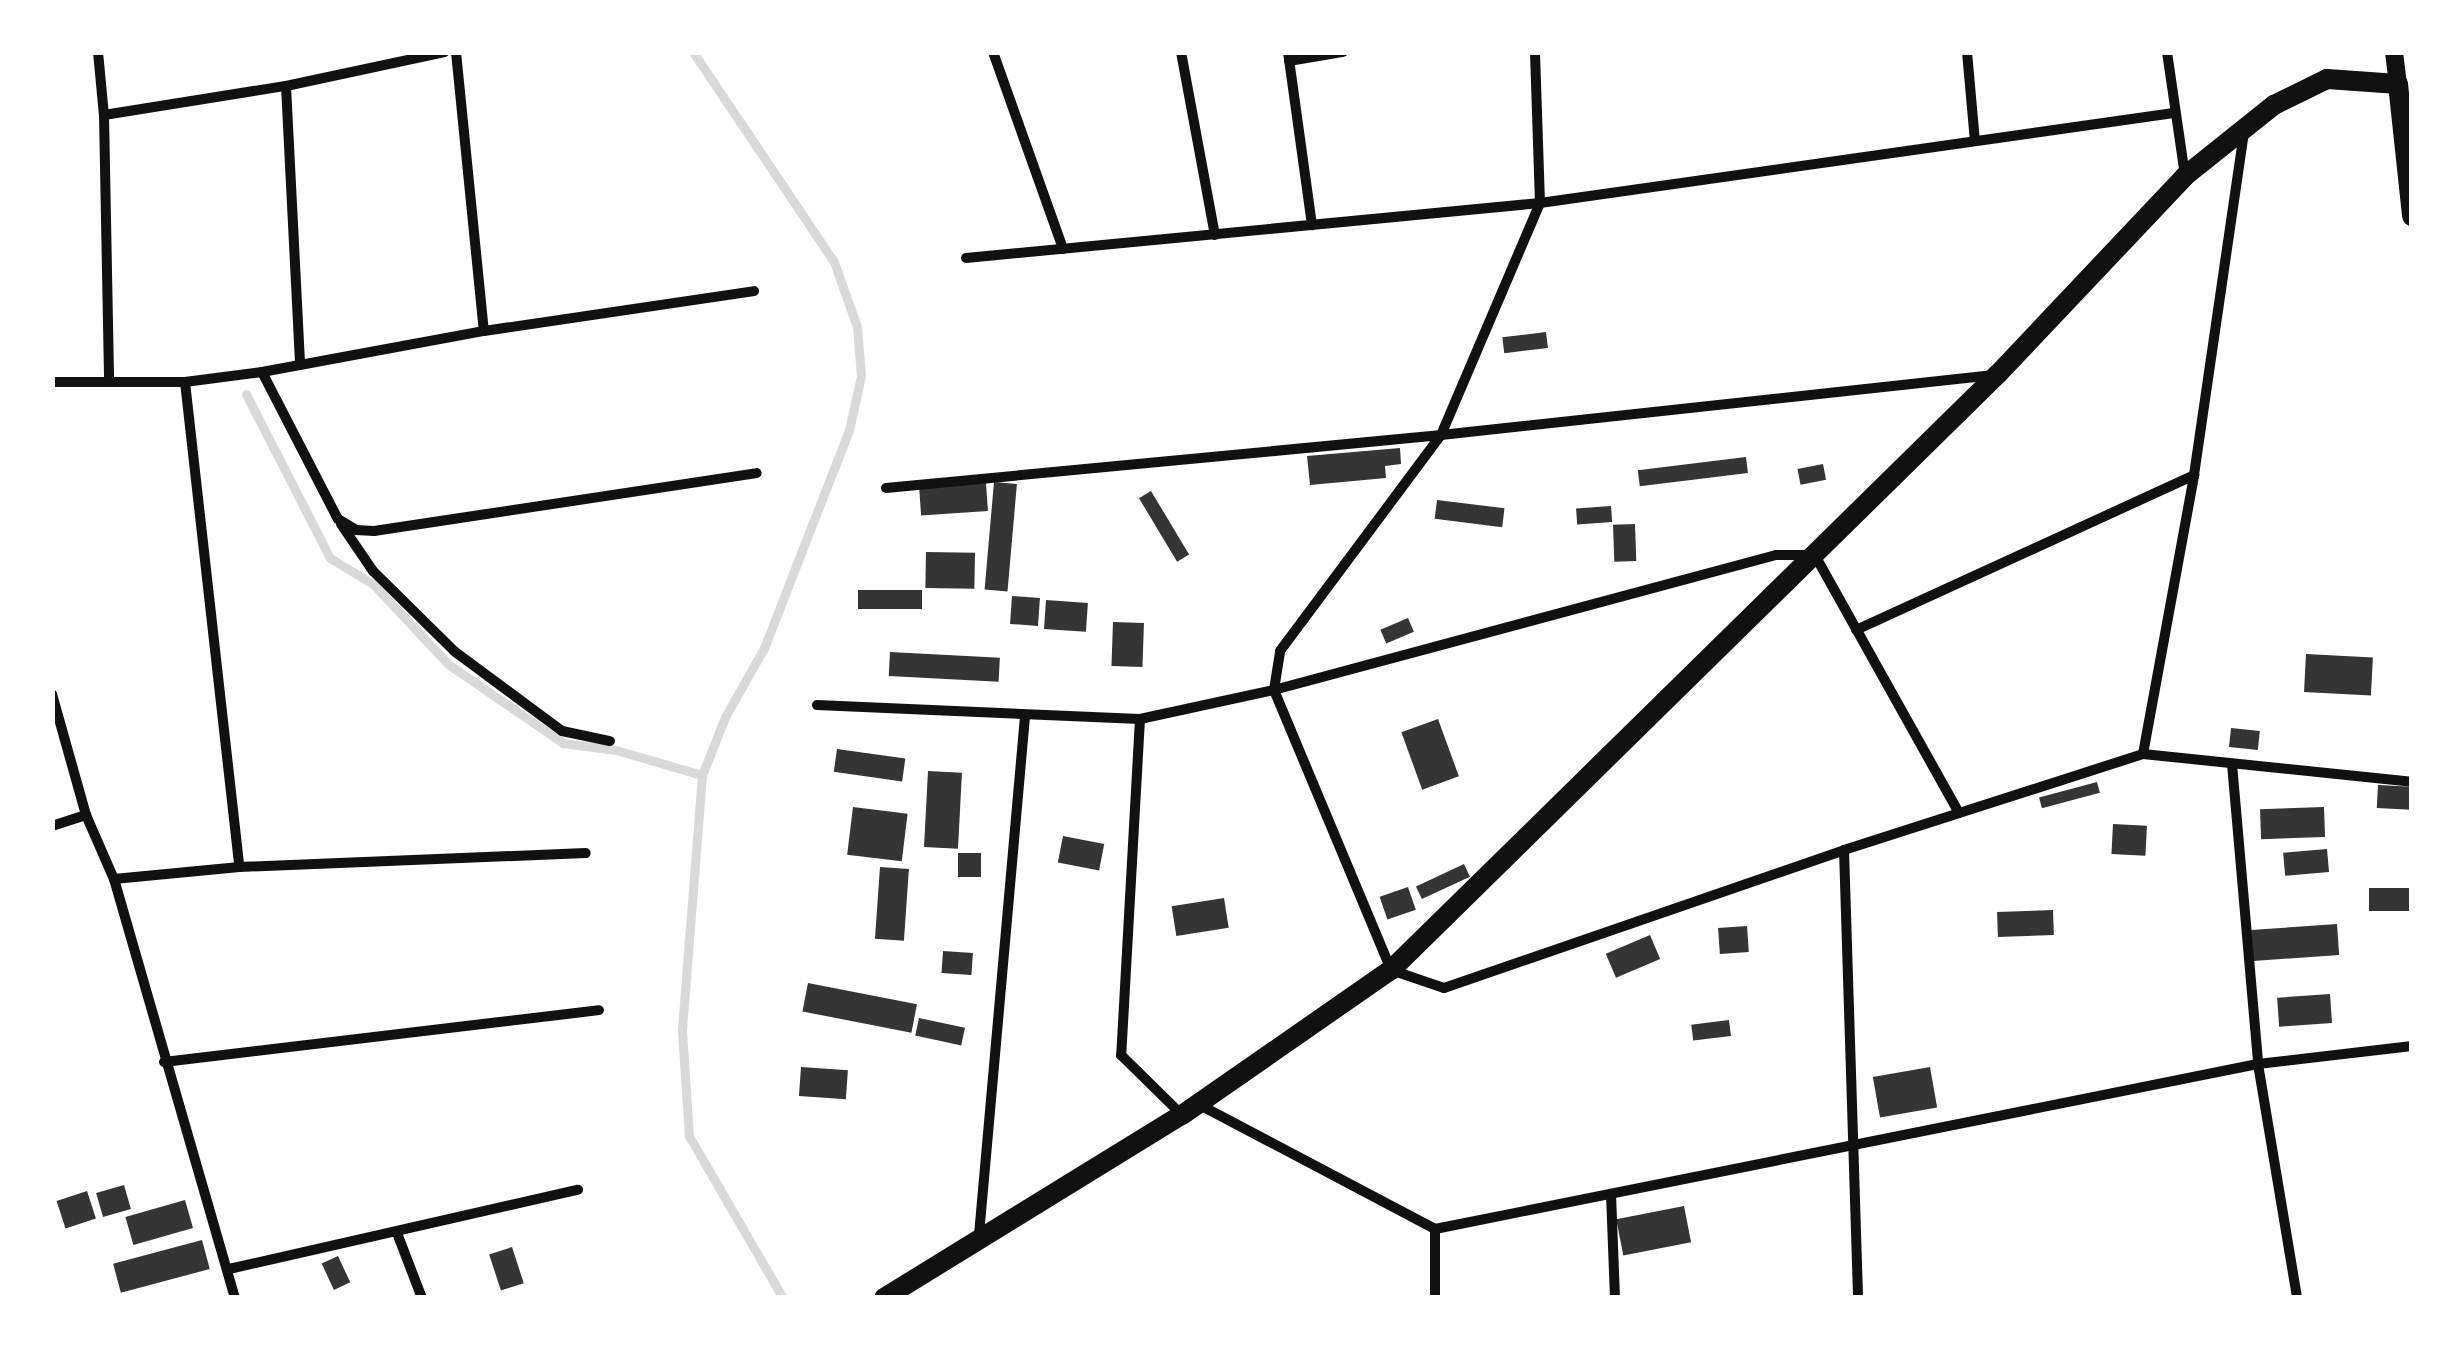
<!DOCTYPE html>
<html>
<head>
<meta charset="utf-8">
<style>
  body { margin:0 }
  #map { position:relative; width:2464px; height:1350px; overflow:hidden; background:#fff; font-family:"IBM Plex Sans",sans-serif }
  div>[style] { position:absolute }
  .stream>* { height:9px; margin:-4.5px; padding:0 4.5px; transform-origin:4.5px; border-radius:4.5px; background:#d9d9d9 }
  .building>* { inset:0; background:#353535; transform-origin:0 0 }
  .minor>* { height:10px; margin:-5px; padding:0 5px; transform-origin:5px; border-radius:5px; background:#111 }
  .tertiary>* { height:18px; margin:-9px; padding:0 9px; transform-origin:9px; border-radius:9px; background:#111 }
  .secondary>* { height:20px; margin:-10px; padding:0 10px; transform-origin:10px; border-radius:10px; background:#111 }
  span { translate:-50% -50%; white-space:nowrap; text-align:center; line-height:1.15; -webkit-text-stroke:8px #fff; paint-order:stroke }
  .frame { position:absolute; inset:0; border:55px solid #fff; pointer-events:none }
</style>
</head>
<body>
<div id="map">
  <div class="stream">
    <div style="left:693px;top:52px;width:253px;rotate:56.1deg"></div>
    <div style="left:834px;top:262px;width:69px;rotate:70.5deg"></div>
    <div style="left:857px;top:327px;width:49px;rotate:85.3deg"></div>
    <div style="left:861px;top:376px;width:55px;rotate:102.5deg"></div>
    <div style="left:849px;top:430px;width:234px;rotate:111.3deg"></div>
    <div style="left:764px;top:648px;width:79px;rotate:119.5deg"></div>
    <div style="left:725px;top:717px;width:62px;rotate:111.6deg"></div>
    <div style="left:702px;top:775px;width:257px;rotate:94.5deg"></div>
    <div style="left:682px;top:1031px;width:105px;rotate:86.2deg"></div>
    <div style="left:689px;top:1136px;width:187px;rotate:59.9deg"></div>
    <div style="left:246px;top:394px;width:184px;rotate:62.9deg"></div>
    <div style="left:330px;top:558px;width:50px;rotate:31.2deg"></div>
    <div style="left:373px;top:584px;width:110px;rotate:46.8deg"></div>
    <div style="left:448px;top:664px;width:140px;rotate:34.5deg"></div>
    <div style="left:563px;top:743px;width:53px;rotate:7.5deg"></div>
    <div style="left:616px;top:750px;width:90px;rotate:16.2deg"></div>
  </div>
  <div class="building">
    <div style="left:1546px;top:332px;width:16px;height:44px;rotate:83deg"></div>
    <div style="clip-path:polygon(1400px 448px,1401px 464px,1385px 466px,1386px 478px,1310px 485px,1307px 456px)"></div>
    <div style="left:1746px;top:457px;width:16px;height:109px;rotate:83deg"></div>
    <div style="left:1823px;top:464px;width:16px;height:26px;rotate:79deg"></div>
    <div style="left:994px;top:482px;width:23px;height:108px;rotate:5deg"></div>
    <div style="left:986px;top:483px;width:28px;height:67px;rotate:86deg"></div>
    <div style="left:1151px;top:491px;width:74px;height:14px;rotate:59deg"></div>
    <div style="left:1437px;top:500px;width:68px;height:19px;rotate:7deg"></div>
    <div style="left:1611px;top:506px;width:16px;height:35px;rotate:86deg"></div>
    <div style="left:1635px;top:524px;width:37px;height:22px;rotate:88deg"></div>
    <div style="left:926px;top:552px;width:49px;height:36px;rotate:1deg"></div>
    <div style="left:858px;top:590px;width:64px;height:19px"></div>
    <div style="left:1012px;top:596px;width:28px;height:28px;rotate:4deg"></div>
    <div style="left:1046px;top:600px;width:42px;height:29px;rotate:4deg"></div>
    <div style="left:1408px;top:618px;width:15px;height:30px;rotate:67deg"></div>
    <div style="left:1113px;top:622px;width:31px;height:44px;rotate:2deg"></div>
    <div style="left:890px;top:652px;width:110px;height:24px;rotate:3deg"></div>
    <div style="left:2306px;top:654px;width:67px;height:38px;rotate:3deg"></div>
    <div style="left:1438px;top:719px;width:61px;height:39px;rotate:70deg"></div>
    <div style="left:2231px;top:728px;width:29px;height:19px;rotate:6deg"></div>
    <div style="left:837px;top:749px;width:69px;height:23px;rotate:8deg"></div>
    <div style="left:928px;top:771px;width:34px;height:76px;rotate:3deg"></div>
    <div style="left:2097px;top:782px;width:11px;height:60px;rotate:75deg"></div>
    <div style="left:2378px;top:785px;width:34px;height:23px;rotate:3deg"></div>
    <div style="left:853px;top:807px;width:55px;height:48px;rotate:7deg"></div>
    <div style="left:2324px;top:807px;width:30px;height:64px;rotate:88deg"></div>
    <div style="left:2113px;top:824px;width:34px;height:30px;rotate:3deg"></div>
    <div style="left:1063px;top:836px;width:42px;height:27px;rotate:11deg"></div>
    <div style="left:2327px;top:849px;width:23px;height:44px;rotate:85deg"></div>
    <div style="left:958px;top:853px;width:23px;height:24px"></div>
    <div style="left:1464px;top:864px;width:14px;height:53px;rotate:65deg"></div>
    <div style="left:880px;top:867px;width:29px;height:72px;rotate:4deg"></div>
    <div style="left:1408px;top:887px;width:24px;height:30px;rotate:71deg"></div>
    <div style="left:2412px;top:888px;width:23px;height:43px;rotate:90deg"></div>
    <div style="left:1224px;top:898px;width:30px;height:53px;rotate:81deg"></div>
    <div style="left:2053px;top:910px;width:25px;height:56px;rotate:88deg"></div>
    <div style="left:2337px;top:924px;width:31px;height:86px;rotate:86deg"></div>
    <div style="left:1747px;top:926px;width:26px;height:29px;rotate:86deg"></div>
    <div style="left:1650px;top:935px;width:26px;height:48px;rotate:67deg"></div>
    <div style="left:943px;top:951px;width:30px;height:22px;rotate:4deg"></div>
    <div style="left:808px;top:983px;width:111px;height:29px;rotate:11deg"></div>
    <div style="left:2330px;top:994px;width:29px;height:53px;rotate:86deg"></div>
    <div style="left:919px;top:1018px;width:47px;height:18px;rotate:12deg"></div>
    <div style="left:1729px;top:1020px;width:16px;height:38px;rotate:83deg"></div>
    <div style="left:801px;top:1067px;width:47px;height:29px;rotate:4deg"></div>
    <div style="left:1930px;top:1067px;width:41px;height:58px;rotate:80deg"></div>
    <div style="left:124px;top:1185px;width:25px;height:29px;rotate:74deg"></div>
    <div style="left:87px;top:1191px;width:29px;height:32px;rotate:72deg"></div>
    <div style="left:185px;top:1200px;width:29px;height:62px;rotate:74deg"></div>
    <div style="left:1684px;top:1206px;width:37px;height:69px;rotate:79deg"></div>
    <div style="left:202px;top:1240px;width:30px;height:92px;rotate:75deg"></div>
    <div style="left:512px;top:1247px;width:38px;height:24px;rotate:72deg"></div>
    <div style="left:338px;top:1256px;width:29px;height:18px;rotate:65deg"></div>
  </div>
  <div class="minor">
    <div style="left:98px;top:52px;width:63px;rotate:84.6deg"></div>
    <div style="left:104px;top:115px;width:267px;rotate:88.9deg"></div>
    <div style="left:456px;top:52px;width:280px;rotate:84.3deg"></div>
    <div style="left:993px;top:52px;width:209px;rotate:70.4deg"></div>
    <div style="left:1181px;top:52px;width:186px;rotate:79.5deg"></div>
    <div style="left:1288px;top:52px;width:175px;rotate:82.1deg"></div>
    <div style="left:1967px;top:52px;width:89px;rotate:84.9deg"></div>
    <div style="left:2167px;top:52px;width:124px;rotate:81.7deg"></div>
    <div style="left:1289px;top:61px;width:55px;rotate:-9.5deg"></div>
    <div style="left:286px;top:86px;width:277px;rotate:87.1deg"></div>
    <div style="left:104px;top:115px;width:184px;rotate:-9.1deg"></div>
    <div style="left:286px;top:86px;width:162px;rotate:-12.1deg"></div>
    <div style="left:966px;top:258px;width:577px;rotate:-5.47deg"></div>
    <div style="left:1540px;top:203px;width:640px;rotate:-8.08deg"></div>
    <div style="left:262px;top:372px;width:165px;rotate:62.7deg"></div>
    <div style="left:338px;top:519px;width:21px;rotate:31deg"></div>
    <div style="left:356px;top:530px;width:18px;rotate:3deg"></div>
    <div style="left:374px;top:531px;width:387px;rotate:-8.6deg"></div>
    <div style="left:52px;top:382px;width:133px"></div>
    <div style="left:185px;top:382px;width:78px;rotate:-7.4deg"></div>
    <div style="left:262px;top:372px;width:226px;rotate:-10.5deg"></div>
    <div style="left:484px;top:331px;width:273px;rotate:-8.4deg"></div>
    <div style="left:185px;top:382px;width:488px;rotate:83.6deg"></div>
    <div style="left:886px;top:488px;width:558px;rotate:-5.45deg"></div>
    <div style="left:1441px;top:435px;width:556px;rotate:-6.19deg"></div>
    <div style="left:341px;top:524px;width:57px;rotate:55.8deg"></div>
    <div style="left:373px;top:571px;width:114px;rotate:44.6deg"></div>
    <div style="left:454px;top:651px;width:134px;rotate:36.5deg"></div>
    <div style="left:562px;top:731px;width:49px;rotate:11.8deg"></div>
    <div style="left:1856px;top:630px;width:372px;rotate:-24.6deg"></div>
    <div style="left:52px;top:694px;width:126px;rotate:74.3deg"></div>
    <div style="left:86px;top:815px;width:70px;rotate:66.4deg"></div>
    <div style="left:114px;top:879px;width:436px;rotate:73.9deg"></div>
    <div style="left:817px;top:705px;width:323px;rotate:2.5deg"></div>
    <div style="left:1140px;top:719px;width:137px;rotate:-12.2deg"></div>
    <div style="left:1274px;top:690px;width:39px;rotate:-81deg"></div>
    <div style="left:1280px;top:651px;width:269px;rotate:-53.3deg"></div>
    <div style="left:1441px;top:435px;width:252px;rotate:-66.9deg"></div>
    <div style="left:1540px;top:203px;width:151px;rotate:-91.9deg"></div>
    <div style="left:1140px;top:719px;width:337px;rotate:93.2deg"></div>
    <div style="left:1121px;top:1055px;width:86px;rotate:44.5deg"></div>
    <div style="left:2143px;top:754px;width:284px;rotate:-79.6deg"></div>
    <div style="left:2194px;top:475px;width:346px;rotate:-81.7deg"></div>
    <div style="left:2232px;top:764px;width:301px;rotate:85deg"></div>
    <div style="left:2258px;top:1064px;width:237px;rotate:80.5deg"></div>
    <div style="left:1959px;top:813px;width:295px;rotate:-119.2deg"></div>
    <div style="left:1815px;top:555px;width:39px;rotate:180deg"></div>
    <div style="left:1776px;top:555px;width:520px;rotate:164.95deg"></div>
    <div style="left:1274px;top:690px;width:303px;rotate:67.3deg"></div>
    <div style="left:1391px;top:970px;width:56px;rotate:18.8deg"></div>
    <div style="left:1444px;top:988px;width:423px;rotate:-19deg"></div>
    <div style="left:1844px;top:850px;width:314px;rotate:-17.8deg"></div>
    <div style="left:2143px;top:754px;width:270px;rotate:5.9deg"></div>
    <div style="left:52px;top:826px;width:36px;rotate:-18deg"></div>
    <div style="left:1844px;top:850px;width:448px;rotate:88.2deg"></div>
    <div style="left:114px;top:879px;width:126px;rotate:-5.5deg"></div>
    <div style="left:239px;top:867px;width:347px;rotate:-2.3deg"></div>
    <div style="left:164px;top:1062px;width:438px;rotate:-6.8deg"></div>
    <div style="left:1198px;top:1104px;width:268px;rotate:27.8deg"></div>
    <div style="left:1435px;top:1229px;width:839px;rotate:-11.34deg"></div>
    <div style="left:2258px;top:1064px;width:155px;rotate:-6.7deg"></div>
    <div style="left:1611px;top:1194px;width:104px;rotate:87.8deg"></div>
    <div style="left:1435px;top:1229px;width:69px;rotate:90deg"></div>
    <div style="left:397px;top:1233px;width:70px;rotate:69deg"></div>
    <div style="left:979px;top:1235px;width:520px;rotate:-84.93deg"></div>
    <div style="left:229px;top:1269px;width:358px;rotate:-12.8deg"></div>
  </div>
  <div class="tertiary">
    <div style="left:2394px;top:52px;width:32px;rotate:83deg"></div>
  </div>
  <div class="secondary">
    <div style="left:884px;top:1298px;width:350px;rotate:-31.6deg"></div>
    <div style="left:1182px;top:1115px;width:254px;rotate:-34.8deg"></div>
    <div style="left:1391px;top:970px;width:851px;rotate:-44.48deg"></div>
    <div style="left:1998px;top:374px;width:272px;rotate:-46.6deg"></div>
    <div style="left:2185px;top:176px;width:114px;rotate:-38.6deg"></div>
    <div style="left:2274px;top:105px;width:59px;rotate:-26.1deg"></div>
    <div style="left:2327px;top:79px;width:71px;rotate:4deg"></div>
    <div style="left:2398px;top:84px;width:133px;rotate:83.9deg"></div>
  </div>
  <div class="frame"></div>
</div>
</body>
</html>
